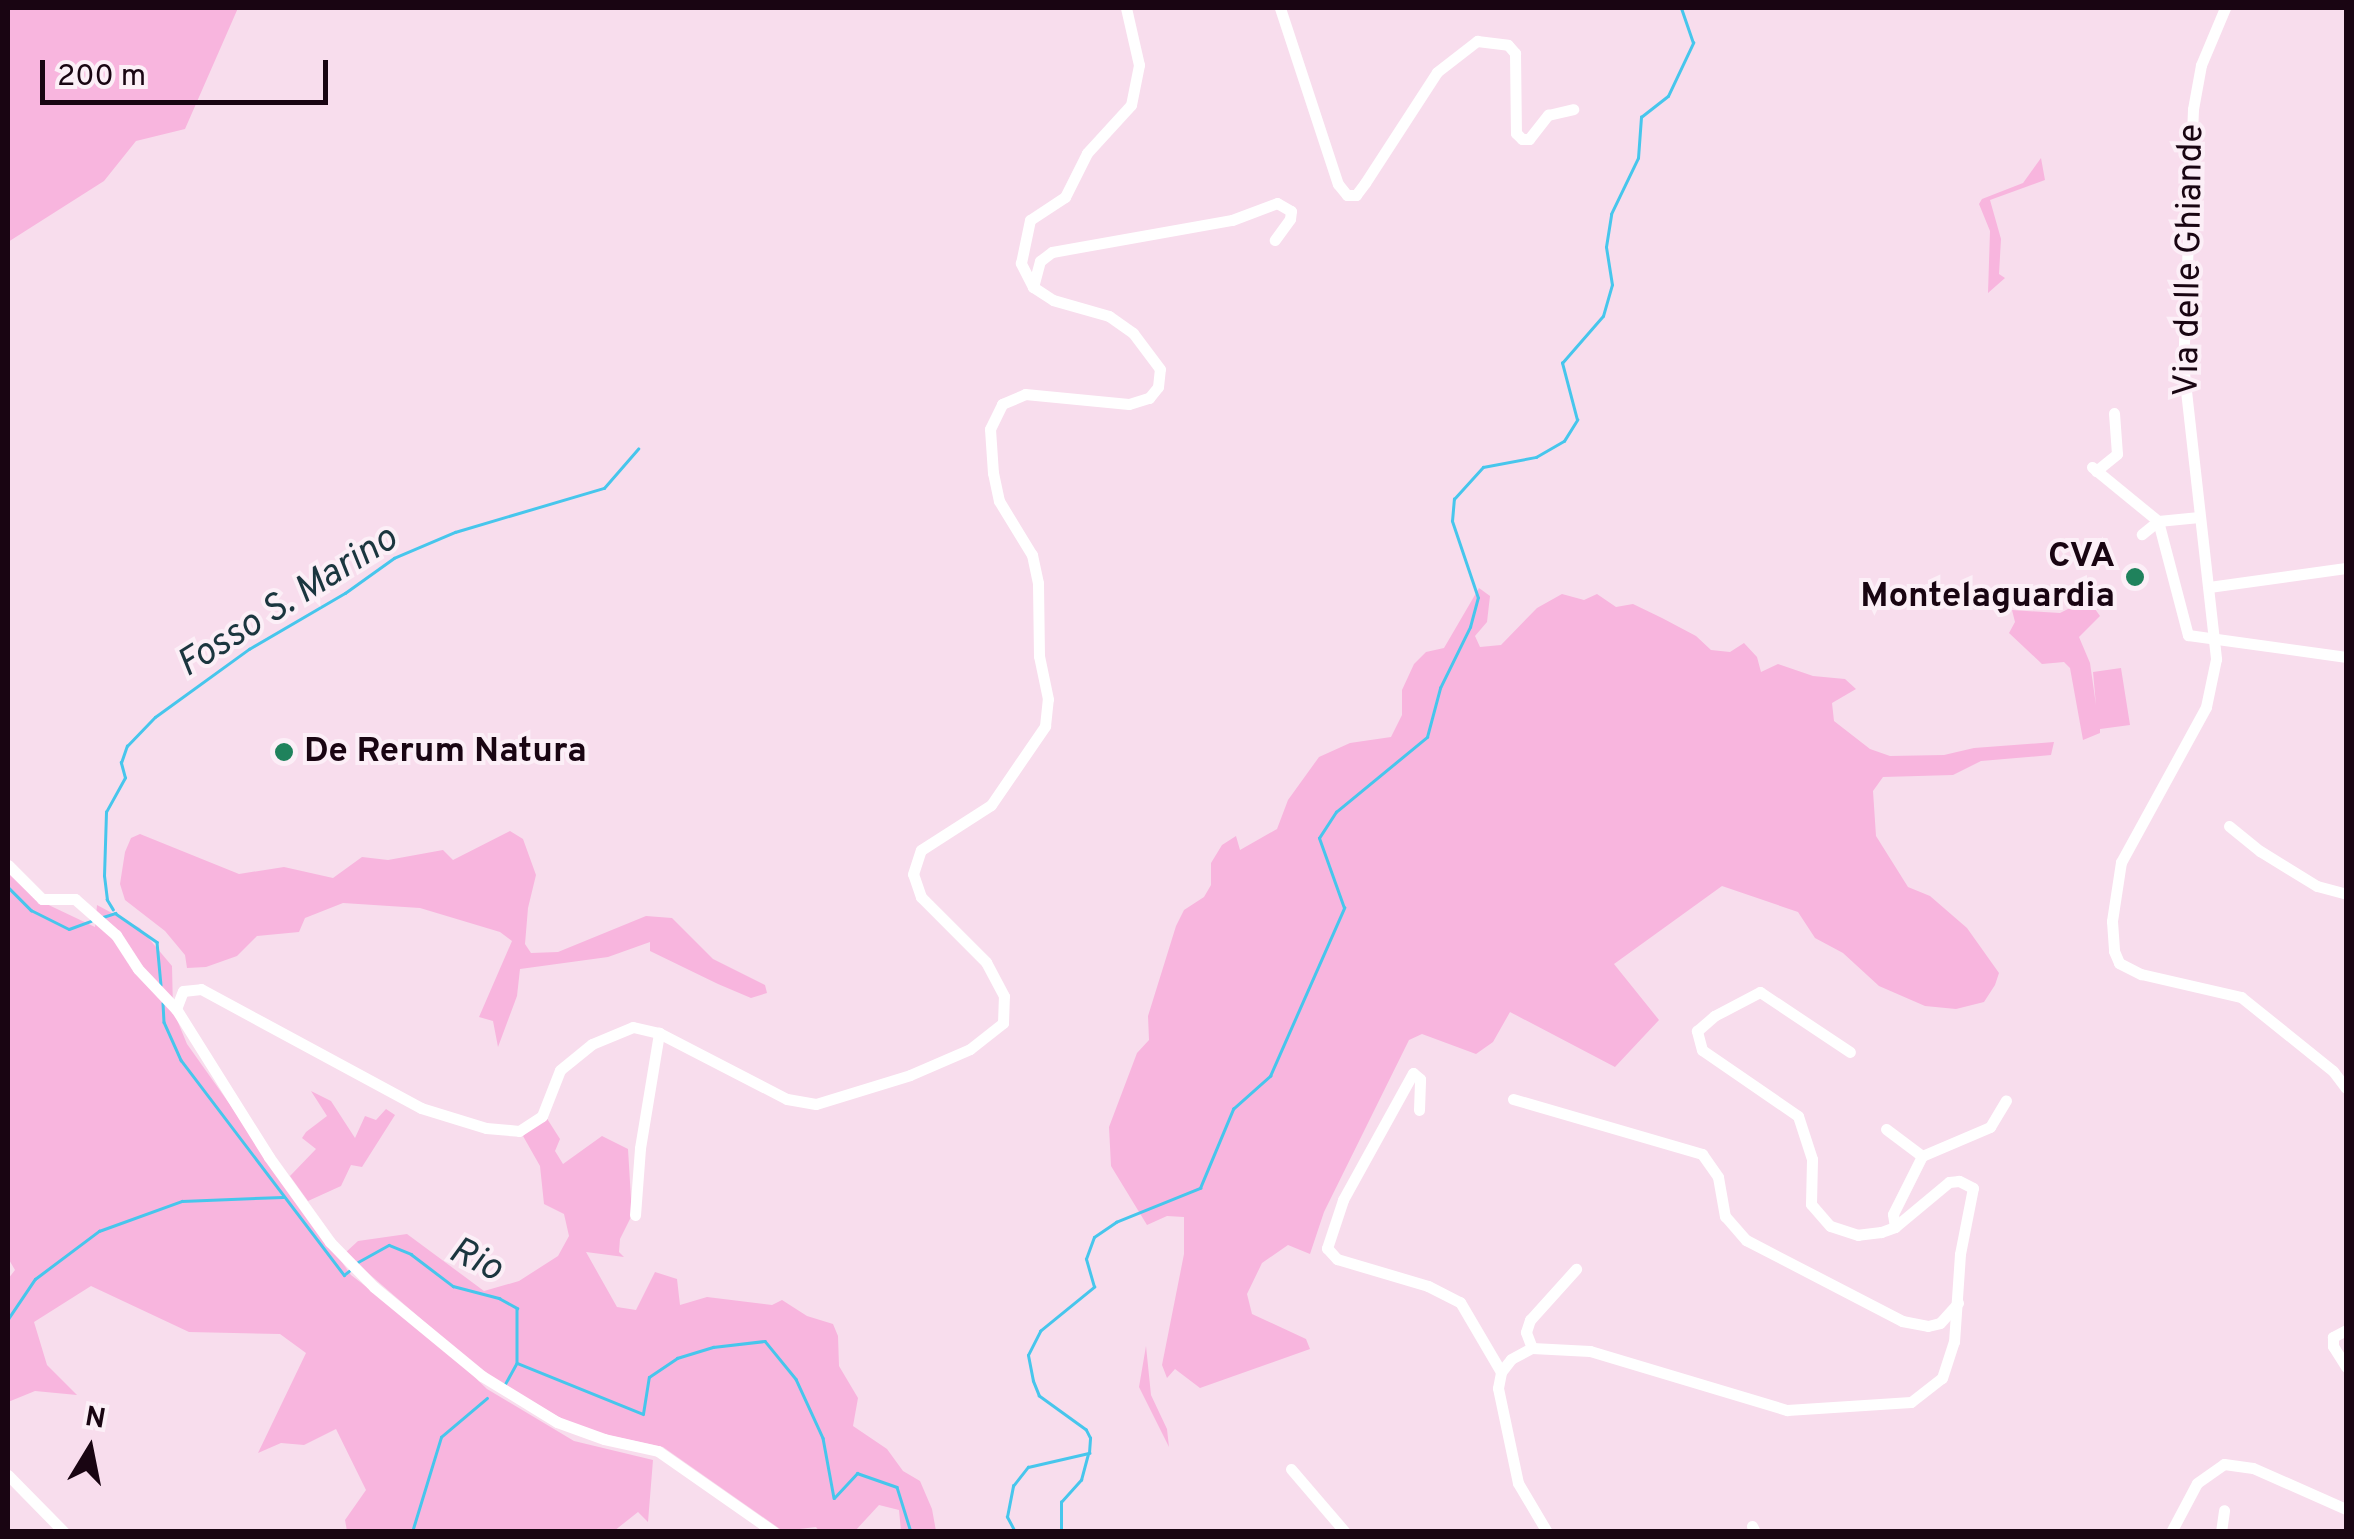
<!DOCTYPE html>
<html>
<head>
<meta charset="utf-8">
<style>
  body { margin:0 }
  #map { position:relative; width:2354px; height:1539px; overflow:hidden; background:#f8dded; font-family:Overpass,sans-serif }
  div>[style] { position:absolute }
  .green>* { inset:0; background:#f8b5de }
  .stream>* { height:2.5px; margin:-1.25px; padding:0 1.25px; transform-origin:1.25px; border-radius:1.25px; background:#47c6ec }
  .minor>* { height:11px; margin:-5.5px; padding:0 5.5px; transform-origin:5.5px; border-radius:5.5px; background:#fff }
  .dots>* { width:28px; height:28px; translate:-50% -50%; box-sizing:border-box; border:5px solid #fceff7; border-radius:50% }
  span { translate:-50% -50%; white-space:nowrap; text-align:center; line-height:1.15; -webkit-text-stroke:8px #fceff7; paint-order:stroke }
  .street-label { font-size:35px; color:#190512 }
  .poi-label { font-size:35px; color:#190512; font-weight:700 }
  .right { translate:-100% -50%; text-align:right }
  .left { translate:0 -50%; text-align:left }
  .water-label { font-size:38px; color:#1b363f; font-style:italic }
  .frame { position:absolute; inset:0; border:10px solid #190512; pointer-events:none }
  .north { position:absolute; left:40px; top:1399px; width:100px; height:100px; -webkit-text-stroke:8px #fceff7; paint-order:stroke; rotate:10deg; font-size:28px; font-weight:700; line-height:40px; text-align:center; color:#190512 }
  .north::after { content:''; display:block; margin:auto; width:35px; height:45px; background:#190512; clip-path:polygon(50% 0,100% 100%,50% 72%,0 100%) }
  .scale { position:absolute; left:40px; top:60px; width:288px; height:45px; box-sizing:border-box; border:5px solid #190512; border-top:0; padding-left:12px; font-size:30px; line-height:35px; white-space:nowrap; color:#190512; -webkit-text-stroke:8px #fceff7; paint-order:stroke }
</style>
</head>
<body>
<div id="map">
  <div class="green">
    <div style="clip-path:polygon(8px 8px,238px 8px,185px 129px,136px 141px,104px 181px,8px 242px)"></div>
    <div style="clip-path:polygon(2041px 158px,2045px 180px,1990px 200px,2001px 239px,1999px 274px,2005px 278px,1988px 293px,1990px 231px,1979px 204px,1982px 199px,2023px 183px)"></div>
    <div style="clip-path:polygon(1479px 588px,1490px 596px,1487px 622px,1475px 636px,1480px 647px,1501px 645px,1537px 608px,1562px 594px,1584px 600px,1597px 594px,1616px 607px,1633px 604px,1662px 618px,1696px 636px,1711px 650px,1730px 652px,1744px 643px,1757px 657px,1761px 672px,1778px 664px,1813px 676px,1845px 679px,1856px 689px,1832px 703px,1834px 721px,1870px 749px,1890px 756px,1944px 755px,1974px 748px,2054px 742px,2051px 755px,1981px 761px,1953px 775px,1883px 777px,1873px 791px,1876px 836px,1908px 887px,1930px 896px,1967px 928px,1999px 973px,1995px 985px,1984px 1002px,1956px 1009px,1925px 1006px,1879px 986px,1843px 953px,1815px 938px,1798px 912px,1722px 886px,1614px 964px,1659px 1020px,1615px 1067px,1510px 1012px,1493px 1042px,1476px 1054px,1422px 1034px,1409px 1040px,1324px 1212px,1310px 1254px,1288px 1245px,1262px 1263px,1247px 1294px,1252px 1314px,1306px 1339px,1310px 1349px,1200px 1388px,1175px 1369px,1167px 1378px,1162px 1365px,1184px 1254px,1184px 1217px,1167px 1216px,1147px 1225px,1111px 1166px,1109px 1127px,1137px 1053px,1149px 1040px,1148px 1016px,1176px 926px,1184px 910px,1204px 897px,1211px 885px,1211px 863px,1222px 845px,1236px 836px,1240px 850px,1277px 829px,1288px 800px,1319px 757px,1350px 743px,1391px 737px,1402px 715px,1402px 690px,1414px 664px,1426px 652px,1444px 648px)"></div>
    <div style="clip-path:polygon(2088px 599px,2100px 616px,2079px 637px,2090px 663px,2096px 705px,2093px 672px,2121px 668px,2130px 725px,2100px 729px,2100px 733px,2083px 740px,2070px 668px,2064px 662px,2042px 664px,2009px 633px,2015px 622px,2012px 610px,2060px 613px)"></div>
    <div style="clip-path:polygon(510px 831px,523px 839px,536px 875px,528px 908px,525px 944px,531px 953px,558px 952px,646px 916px,672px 918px,713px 959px,765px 985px,767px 993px,751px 998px,718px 984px,650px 951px,650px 942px,608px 957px,520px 969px,517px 996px,498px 1047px,493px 1021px,479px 1017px,512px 941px,500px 932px,420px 908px,343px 903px,305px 918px,299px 932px,257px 936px,237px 956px,206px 967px,187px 968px,185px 955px,165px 931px,125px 900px,120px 884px,125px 852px,131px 838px,140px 834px,239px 874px,284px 867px,333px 878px,362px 857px,388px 860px,443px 850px,453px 860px)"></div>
    <div style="clip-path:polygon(8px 873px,36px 899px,95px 927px,97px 905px,140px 928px,172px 966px,173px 1010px,187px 1044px,351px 1275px,438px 1342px,487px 1389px,574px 1441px,653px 1460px,648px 1522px,638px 1512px,614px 1531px,347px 1531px,345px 1520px,366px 1490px,336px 1429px,304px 1445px,281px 1443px,258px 1453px,306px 1353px,280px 1334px,189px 1332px,91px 1286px,34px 1322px,47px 1365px,77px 1395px,35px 1391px,8px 1402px,8px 1279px,15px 1270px,8px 1258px)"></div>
    <div style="clip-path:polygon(311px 1091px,331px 1101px,355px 1138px,365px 1116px,376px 1120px,386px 1109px,395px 1115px,362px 1167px,351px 1165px,341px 1186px,308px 1201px,290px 1176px,316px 1149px,302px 1138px,306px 1132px,327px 1116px)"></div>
    <div style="clip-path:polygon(546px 1117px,560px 1139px,555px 1151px,563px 1164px,602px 1136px,628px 1149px,632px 1215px,620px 1239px,619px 1252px,624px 1257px,586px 1252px,617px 1307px,636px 1310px,655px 1272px,677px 1279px,680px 1305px,707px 1297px,772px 1305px,782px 1300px,807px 1316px,833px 1324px,838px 1336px,839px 1366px,858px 1398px,853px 1426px,887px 1449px,903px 1471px,920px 1481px,932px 1509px,936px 1531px,901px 1531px,899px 1510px,879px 1505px,855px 1531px,819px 1531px,816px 1527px,783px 1531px,663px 1447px,580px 1429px,488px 1377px,345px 1253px,358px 1241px,407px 1234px,484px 1291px,519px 1281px,558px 1256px,569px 1236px,564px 1214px,544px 1204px,540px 1166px,523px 1136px)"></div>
    <div style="clip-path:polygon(1146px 1346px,1151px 1395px,1167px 1429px,1169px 1447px,1139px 1387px)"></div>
  </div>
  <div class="stream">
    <div style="left:8px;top:887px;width:33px;rotate:45deg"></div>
    <div style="left:31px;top:910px;width:42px;rotate:26.6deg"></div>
    <div style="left:69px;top:929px;width:23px;rotate:-20deg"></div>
    <div style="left:113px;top:910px;width:12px;rotate:-121deg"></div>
    <div style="left:107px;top:900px;width:24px;rotate:-97deg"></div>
    <div style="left:104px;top:876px;width:64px;rotate:-88.2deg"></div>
    <div style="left:106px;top:812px;width:39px;rotate:-61deg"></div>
    <div style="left:125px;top:778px;width:16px;rotate:-105deg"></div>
    <div style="left:121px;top:763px;width:18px;rotate:-71deg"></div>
    <div style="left:127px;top:746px;width:40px;rotate:-46deg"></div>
    <div style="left:155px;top:717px;width:116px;rotate:-35.9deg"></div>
    <div style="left:249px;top:649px;width:111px;rotate:-30.3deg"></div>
    <div style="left:345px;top:593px;width:60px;rotate:-35.5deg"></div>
    <div style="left:394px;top:558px;width:66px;rotate:-23.1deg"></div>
    <div style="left:455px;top:532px;width:155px;rotate:-16.5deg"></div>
    <div style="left:604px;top:488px;width:52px;rotate:-48.9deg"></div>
    <div style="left:103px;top:917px;width:13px;rotate:-18deg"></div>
    <div style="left:115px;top:913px;width:51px;rotate:34.6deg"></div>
    <div style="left:157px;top:942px;width:43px;rotate:84.7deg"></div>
    <div style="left:163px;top:1003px;width:19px;rotate:87deg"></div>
    <div style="left:164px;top:1022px;width:42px;rotate:65.9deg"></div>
    <div style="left:181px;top:1060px;width:270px;rotate:52.8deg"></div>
    <div style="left:344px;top:1275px;width:6px;rotate:-39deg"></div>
    <div style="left:358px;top:1262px;width:35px;rotate:-29deg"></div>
    <div style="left:389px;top:1245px;width:24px;rotate:22deg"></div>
    <div style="left:411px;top:1254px;width:53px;rotate:37.3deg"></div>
    <div style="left:453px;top:1286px;width:48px;rotate:14.6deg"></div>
    <div style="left:499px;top:1298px;width:21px;rotate:29deg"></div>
    <div style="left:517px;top:1308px;width:55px;rotate:90deg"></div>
    <div style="left:517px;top:1363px;width:136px;rotate:22deg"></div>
    <div style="left:643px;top:1414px;width:37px;rotate:-81deg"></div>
    <div style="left:649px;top:1377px;width:34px;rotate:-34deg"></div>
    <div style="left:677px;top:1358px;width:38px;rotate:-17deg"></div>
    <div style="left:713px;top:1347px;width:52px;rotate:-6.6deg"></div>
    <div style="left:765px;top:1341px;width:49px;rotate:50.8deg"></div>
    <div style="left:796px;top:1379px;width:65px;rotate:65.4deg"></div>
    <div style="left:823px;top:1438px;width:61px;rotate:79.6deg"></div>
    <div style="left:834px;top:1498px;width:34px;rotate:-47deg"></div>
    <div style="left:857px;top:1473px;width:42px;rotate:19.3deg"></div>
    <div style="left:897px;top:1487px;width:47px;rotate:72.7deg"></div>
    <div style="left:8px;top:1319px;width:48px;rotate:-56deg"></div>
    <div style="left:35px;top:1279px;width:80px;rotate:-36.9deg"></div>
    <div style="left:99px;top:1231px;width:88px;rotate:-19.9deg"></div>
    <div style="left:182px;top:1201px;width:101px;rotate:-2.3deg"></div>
    <div style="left:505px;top:1384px;width:23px;rotate:-61deg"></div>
    <div style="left:412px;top:1532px;width:99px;rotate:-73deg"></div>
    <div style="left:441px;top:1437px;width:60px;rotate:-40.3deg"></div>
    <div style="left:1015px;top:1532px;width:17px;rotate:-118deg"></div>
    <div style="left:1007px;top:1517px;width:32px;rotate:-79deg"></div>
    <div style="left:1013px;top:1486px;width:24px;rotate:-52deg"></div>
    <div style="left:1028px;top:1467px;width:63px;rotate:-12.9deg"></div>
    <div style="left:1089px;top:1453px;width:15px;rotate:-86deg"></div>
    <div style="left:1090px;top:1438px;width:9px;rotate:-117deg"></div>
    <div style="left:1086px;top:1430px;width:58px;rotate:-144.1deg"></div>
    <div style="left:1039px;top:1396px;width:16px;rotate:-112deg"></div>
    <div style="left:1033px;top:1381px;width:26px;rotate:-101deg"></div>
    <div style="left:1028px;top:1355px;width:27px;rotate:-63deg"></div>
    <div style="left:1040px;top:1331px;width:70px;rotate:-39.2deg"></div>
    <div style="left:1094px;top:1287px;width:29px;rotate:-106deg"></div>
    <div style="left:1086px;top:1259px;width:23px;rotate:-70deg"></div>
    <div style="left:1094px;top:1237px;width:27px;rotate:-34deg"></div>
    <div style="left:1116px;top:1222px;width:91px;rotate:-22deg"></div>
    <div style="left:1200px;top:1188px;width:86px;rotate:-67.3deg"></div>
    <div style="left:1233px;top:1109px;width:50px;rotate:-41.7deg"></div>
    <div style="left:1270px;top:1076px;width:184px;rotate:-66.2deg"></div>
    <div style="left:1344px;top:908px;width:74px;rotate:-109.7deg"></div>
    <div style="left:1319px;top:838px;width:31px;rotate:-57deg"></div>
    <div style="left:1336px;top:812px;width:118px;rotate:-39.5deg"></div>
    <div style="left:1427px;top:737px;width:51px;rotate:-75.1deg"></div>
    <div style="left:1440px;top:688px;width:68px;rotate:-63.8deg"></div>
    <div style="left:1470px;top:627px;width:30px;rotate:-75deg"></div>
    <div style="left:1478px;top:598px;width:81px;rotate:-108.7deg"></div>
    <div style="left:1452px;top:521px;width:22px;rotate:-85deg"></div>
    <div style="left:1454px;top:499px;width:43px;rotate:-47.8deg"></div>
    <div style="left:1483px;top:467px;width:54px;rotate:-10.7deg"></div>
    <div style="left:1536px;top:457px;width:32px;rotate:-30deg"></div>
    <div style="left:1564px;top:441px;width:25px;rotate:-58deg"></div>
    <div style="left:1577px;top:420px;width:59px;rotate:-104.7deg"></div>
    <div style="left:1562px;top:363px;width:62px;rotate:-48.9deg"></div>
    <div style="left:1603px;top:316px;width:32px;rotate:-74deg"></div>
    <div style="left:1612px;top:285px;width:38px;rotate:-99deg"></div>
    <div style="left:1606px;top:247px;width:33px;rotate:-81deg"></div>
    <div style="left:1611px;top:214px;width:62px;rotate:-64.3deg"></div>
    <div style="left:1638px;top:158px;width:41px;rotate:-85.8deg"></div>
    <div style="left:1641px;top:117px;width:34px;rotate:-38deg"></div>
    <div style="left:1668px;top:96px;width:59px;rotate:-64.7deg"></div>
    <div style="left:1693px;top:43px;width:37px;rotate:-109deg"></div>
    <div style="left:1061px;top:1532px;width:30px;rotate:-90deg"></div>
    <div style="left:1061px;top:1502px;width:30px;rotate:-48deg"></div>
    <div style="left:1081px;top:1480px;width:27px;rotate:-75deg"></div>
  </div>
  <div class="minor">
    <div style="left:1280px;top:8px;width:185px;rotate:71.8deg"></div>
    <div style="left:1338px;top:184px;width:14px;rotate:51deg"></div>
    <div style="left:1347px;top:195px;width:9px"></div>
    <div style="left:1356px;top:195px;width:15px;rotate:-53deg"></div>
    <div style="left:1365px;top:183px;width:132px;rotate:-57deg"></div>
    <div style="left:1437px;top:72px;width:51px;rotate:-37.8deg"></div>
    <div style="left:1477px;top:41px;width:31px;rotate:7deg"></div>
    <div style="left:1508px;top:45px;width:11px;rotate:49deg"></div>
    <div style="left:1515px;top:53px;width:80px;rotate:89.3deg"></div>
    <div style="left:1516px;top:133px;width:8px;rotate:45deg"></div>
    <div style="left:1522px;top:139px;width:7px"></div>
    <div style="left:1529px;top:139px;width:31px;rotate:-52deg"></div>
    <div style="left:1548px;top:115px;width:26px;rotate:-13deg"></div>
    <div style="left:2225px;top:8px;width:62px;rotate:112.8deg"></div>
    <div style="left:2201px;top:65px;width:45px;rotate:100.3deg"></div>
    <div style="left:2193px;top:109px;width:255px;rotate:92.2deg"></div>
    <div style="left:2183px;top:364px;width:297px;rotate:83.6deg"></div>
    <div style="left:2216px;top:659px;width:49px;rotate:101.8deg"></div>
    <div style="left:2206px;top:707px;width:177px;rotate:118.7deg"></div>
    <div style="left:2121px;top:862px;width:60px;rotate:98.7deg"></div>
    <div style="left:2112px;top:921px;width:30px;rotate:86deg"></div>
    <div style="left:2114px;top:951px;width:13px;rotate:67deg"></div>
    <div style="left:2119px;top:963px;width:25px;rotate:27deg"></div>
    <div style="left:2141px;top:974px;width:103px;rotate:13deg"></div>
    <div style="left:2241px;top:997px;width:118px;rotate:38.8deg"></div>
    <div style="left:2333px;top:1071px;width:21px;rotate:53deg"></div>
    <div style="left:1033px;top:287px;width:27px;rotate:-75deg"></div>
    <div style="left:1040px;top:261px;width:15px;rotate:-37deg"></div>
    <div style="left:1052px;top:252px;width:183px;rotate:-10.1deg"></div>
    <div style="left:1232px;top:220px;width:48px;rotate:-20.7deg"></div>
    <div style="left:1277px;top:203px;width:16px;rotate:30deg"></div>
    <div style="left:1291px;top:211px;width:8px;rotate:97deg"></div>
    <div style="left:1290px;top:219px;width:26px;rotate:126deg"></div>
    <div style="left:2092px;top:467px;width:85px;rotate:39.3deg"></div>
    <div style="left:2158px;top:521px;width:21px;rotate:141deg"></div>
    <div style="left:2096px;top:471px;width:27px;rotate:-39deg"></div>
    <div style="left:2117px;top:454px;width:41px;rotate:-94.2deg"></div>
    <div style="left:2199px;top:517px;width:41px;rotate:174.4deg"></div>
    <div style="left:2158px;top:521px;width:118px;rotate:75.3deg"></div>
    <div style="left:2188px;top:635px;width:160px;rotate:7.9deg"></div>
    <div style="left:2209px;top:587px;width:138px;rotate:-7.9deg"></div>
    <div style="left:2229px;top:826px;width:40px;rotate:39deg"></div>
    <div style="left:2260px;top:851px;width:67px;rotate:31.6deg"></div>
    <div style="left:2317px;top:886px;width:30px;rotate:15deg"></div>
    <div style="left:8px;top:865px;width:48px;rotate:45deg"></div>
    <div style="left:42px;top:899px;width:33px"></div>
    <div style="left:75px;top:899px;width:55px;rotate:41.3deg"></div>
    <div style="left:116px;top:935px;width:40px;rotate:57.1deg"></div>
    <div style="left:138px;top:969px;width:55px;rotate:46.5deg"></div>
    <div style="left:1513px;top:1099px;width:197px;rotate:16.2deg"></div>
    <div style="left:1702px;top:1154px;width:28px;rotate:55deg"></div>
    <div style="left:1718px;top:1177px;width:40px;rotate:80deg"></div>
    <div style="left:1725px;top:1216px;width:32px;rotate:49deg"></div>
    <div style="left:1746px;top:1240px;width:176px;rotate:27.4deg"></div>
    <div style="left:1902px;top:1321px;width:26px;rotate:11deg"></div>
    <div style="left:1928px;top:1326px;width:12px;rotate:-14deg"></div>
    <div style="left:1940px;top:1323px;width:27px;rotate:-48deg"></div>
    <div style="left:1419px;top:1110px;width:31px;rotate:-88deg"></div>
    <div style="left:1420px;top:1079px;width:9px;rotate:-139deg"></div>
    <div style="left:1413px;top:1073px;width:145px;rotate:118.9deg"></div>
    <div style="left:1343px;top:1200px;width:51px;rotate:108.4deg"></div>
    <div style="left:1327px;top:1248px;width:15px;rotate:48deg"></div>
    <div style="left:1337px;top:1259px;width:95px;rotate:16.5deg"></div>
    <div style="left:1428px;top:1286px;width:36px;rotate:27deg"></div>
    <div style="left:1460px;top:1302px;width:81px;rotate:59.6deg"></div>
    <div style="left:1886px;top:1129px;width:45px;rotate:36.9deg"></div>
    <div style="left:635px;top:1215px;width:67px;rotate:-85.7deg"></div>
    <div style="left:640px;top:1148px;width:117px;rotate:-80.6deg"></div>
    <div style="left:1895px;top:1227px;width:13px;rotate:-99deg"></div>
    <div style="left:1893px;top:1214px;width:65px;rotate:-63.4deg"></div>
    <div style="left:1922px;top:1156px;width:74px;rotate:-23.1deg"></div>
    <div style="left:1990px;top:1127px;width:31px;rotate:-59deg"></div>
    <div style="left:2346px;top:1330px;width:15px;rotate:152deg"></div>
    <div style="left:2333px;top:1337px;width:9px;rotate:90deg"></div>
    <div style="left:2333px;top:1346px;width:25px;rotate:58deg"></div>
    <div style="left:1532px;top:1348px;width:17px;rotate:-111deg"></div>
    <div style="left:1526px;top:1332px;width:13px;rotate:-72deg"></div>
    <div style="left:1530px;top:1320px;width:69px;rotate:-48deg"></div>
    <div style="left:1291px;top:1469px;width:83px;rotate:49.4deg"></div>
    <div style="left:8px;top:1475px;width:80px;rotate:45.5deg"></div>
    <div style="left:1752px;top:1526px;width:7px;rotate:63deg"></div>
    <div style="left:774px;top:1532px;width:141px;rotate:-145.1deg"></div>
    <div style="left:658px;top:1451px;width:55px;rotate:-167.5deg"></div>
    <div style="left:604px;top:1439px;width:50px;rotate:-160.1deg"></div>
    <div style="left:557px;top:1422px;width:88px;rotate:-148.5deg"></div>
    <div style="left:482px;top:1376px;width:140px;rotate:-140.5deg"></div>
    <div style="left:374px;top:1287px;width:63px;rotate:-134.4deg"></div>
    <div style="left:330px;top:1242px;width:105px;rotate:-125.7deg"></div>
    <div style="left:269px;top:1157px;width:175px;rotate:-122.1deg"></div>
    <div style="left:176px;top:1009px;width:19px;rotate:-69deg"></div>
    <div style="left:183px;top:991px;width:18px;rotate:-6deg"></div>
    <div style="left:201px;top:989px;width:250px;rotate:28.4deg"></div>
    <div style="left:421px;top:1108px;width:68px;rotate:17.1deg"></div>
    <div style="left:486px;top:1128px;width:33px;rotate:5deg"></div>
    <div style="left:519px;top:1131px;width:27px;rotate:-33deg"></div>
    <div style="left:542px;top:1116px;width:49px;rotate:-68.6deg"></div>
    <div style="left:560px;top:1070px;width:41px;rotate:-39.1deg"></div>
    <div style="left:592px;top:1044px;width:44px;rotate:-22.5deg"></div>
    <div style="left:633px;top:1027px;width:27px;rotate:13deg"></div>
    <div style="left:659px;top:1033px;width:144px;rotate:27.3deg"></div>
    <div style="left:787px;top:1099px;width:29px;rotate:10deg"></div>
    <div style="left:816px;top:1104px;width:98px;rotate:-17.1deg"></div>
    <div style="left:910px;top:1075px;width:65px;rotate:-23.4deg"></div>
    <div style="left:970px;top:1049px;width:42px;rotate:-38.2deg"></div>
    <div style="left:1003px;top:1023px;width:27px;rotate:-88deg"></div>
    <div style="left:1004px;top:996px;width:38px;rotate:-118deg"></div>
    <div style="left:986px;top:962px;width:92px;rotate:-135deg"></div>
    <div style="left:921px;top:897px;width:24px;rotate:-109deg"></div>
    <div style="left:913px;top:874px;width:25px;rotate:-72deg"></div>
    <div style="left:921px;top:850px;width:83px;rotate:-32.7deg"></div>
    <div style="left:991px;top:805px;width:96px;rotate:-55.6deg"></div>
    <div style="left:1045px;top:726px;width:27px;rotate:-84deg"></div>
    <div style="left:1048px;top:699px;width:44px;rotate:-101.8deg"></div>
    <div style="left:1039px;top:656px;width:73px;rotate:-90.8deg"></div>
    <div style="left:1038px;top:583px;width:29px;rotate:-102deg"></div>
    <div style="left:1032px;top:555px;width:63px;rotate:-121.4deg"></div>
    <div style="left:999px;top:501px;width:29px;rotate:-102deg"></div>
    <div style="left:993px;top:473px;width:44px;rotate:-93.9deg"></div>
    <div style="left:990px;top:429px;width:28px;rotate:-64deg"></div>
    <div style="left:1002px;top:404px;width:25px;rotate:-23deg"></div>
    <div style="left:1025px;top:394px;width:104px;rotate:5.5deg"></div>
    <div style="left:1129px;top:404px;width:21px;rotate:-17deg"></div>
    <div style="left:1149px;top:398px;width:14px;rotate:-51deg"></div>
    <div style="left:1158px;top:387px;width:18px;rotate:-84deg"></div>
    <div style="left:1160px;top:369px;width:45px;rotate:-126.9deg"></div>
    <div style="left:1133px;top:333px;width:29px;rotate:-145deg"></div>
    <div style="left:1109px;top:316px;width:58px;rotate:-164.1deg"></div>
    <div style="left:1053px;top:300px;width:24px;rotate:-147deg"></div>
    <div style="left:1033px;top:287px;width:27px;rotate:-117deg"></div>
    <div style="left:1021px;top:263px;width:44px;rotate:-78.2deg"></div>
    <div style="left:1030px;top:220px;width:42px;rotate:-33.3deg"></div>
    <div style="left:1065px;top:197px;width:49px;rotate:-63.4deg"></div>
    <div style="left:1087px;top:153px;width:65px;rotate:-47.5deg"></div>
    <div style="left:1131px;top:105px;width:41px;rotate:-78.7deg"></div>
    <div style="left:1139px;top:65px;width:58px;rotate:-102.8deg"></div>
    <div style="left:1547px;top:1532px;width:57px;rotate:-120.6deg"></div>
    <div style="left:1518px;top:1483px;width:97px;rotate:-101.9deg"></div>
    <div style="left:1498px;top:1388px;width:16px;rotate:-79deg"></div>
    <div style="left:1501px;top:1372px;width:16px;rotate:-52deg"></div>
    <div style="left:1511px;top:1359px;width:24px;rotate:-28deg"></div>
    <div style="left:1532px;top:1348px;width:58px;rotate:3deg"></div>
    <div style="left:1590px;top:1351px;width:206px;rotate:16.7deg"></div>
    <div style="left:1787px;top:1410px;width:124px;rotate:-3.7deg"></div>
    <div style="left:1911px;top:1402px;width:39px;rotate:-38deg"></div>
    <div style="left:1942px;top:1378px;width:38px;rotate:-72deg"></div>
    <div style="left:1954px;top:1342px;width:88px;rotate:-86.1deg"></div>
    <div style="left:1960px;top:1254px;width:67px;rotate:-78.9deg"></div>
    <div style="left:1973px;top:1188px;width:16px;rotate:-153deg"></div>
    <div style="left:1959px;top:1181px;width:10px;rotate:174deg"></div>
    <div style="left:1949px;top:1182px;width:70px;rotate:140.2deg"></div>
    <div style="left:1895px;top:1227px;width:15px;rotate:160deg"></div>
    <div style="left:1881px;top:1232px;width:23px;rotate:173deg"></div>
    <div style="left:1858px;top:1235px;width:29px;rotate:-162deg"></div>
    <div style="left:1830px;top:1226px;width:29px;rotate:-131deg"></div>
    <div style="left:1811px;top:1204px;width:45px;rotate:-88.7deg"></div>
    <div style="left:1812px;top:1159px;width:45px;rotate:-108deg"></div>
    <div style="left:1798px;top:1116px;width:116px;rotate:-145.5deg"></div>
    <div style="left:1702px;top:1050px;width:20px;rotate:-105deg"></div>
    <div style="left:1697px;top:1031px;width:23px;rotate:-41deg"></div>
    <div style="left:1714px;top:1016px;width:52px;rotate:-27.6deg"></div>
    <div style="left:1760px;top:992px;width:108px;rotate:33.7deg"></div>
    <div style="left:2171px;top:1532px;width:55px;rotate:-62deg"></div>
    <div style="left:2197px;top:1483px;width:33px;rotate:-35deg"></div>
    <div style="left:2224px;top:1464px;width:29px;rotate:8deg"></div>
    <div style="left:2253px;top:1468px;width:102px;rotate:23.8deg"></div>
    <div style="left:2221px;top:1532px;width:22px;rotate:-82deg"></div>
  </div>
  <div class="dots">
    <div style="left:2135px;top:577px;background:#1f825c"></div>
    <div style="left:284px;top:752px;background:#1f825c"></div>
  </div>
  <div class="street-label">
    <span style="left:2190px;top:260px;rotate:-89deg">Via delle Ghiande</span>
  </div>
  <div class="poi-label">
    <span class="right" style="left:2115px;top:577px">CVA<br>Montelaguardia</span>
    <span class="left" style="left:304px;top:752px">De Rerum Natura</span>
  </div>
  <div class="water-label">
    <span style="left:288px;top:603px;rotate:-32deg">Fosso S. Marino</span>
    <span style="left:475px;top:1261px;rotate:26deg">Rio</span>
  </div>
  <div class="frame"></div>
  <div class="north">N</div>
  <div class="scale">200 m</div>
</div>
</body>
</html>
